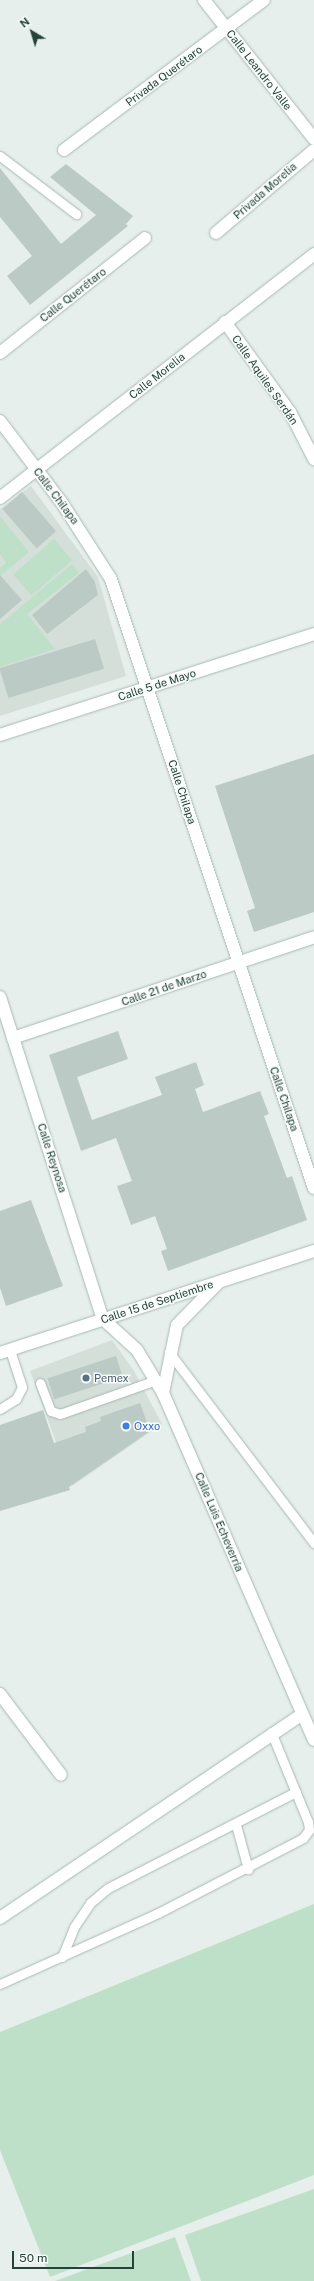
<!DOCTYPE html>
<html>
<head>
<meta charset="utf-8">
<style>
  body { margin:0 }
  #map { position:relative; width:314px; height:2281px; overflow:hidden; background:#e6efeb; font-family:"Public Sans",sans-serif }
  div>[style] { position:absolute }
  .built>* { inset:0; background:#d4dfda }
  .green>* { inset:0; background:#bfe0c8; transform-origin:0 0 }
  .building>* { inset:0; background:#bbcac4; transform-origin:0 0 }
  .roads { filter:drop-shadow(0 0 1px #a8b8b2) drop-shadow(0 0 1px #a8b8b2) }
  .lane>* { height:9px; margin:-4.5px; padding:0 4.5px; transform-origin:4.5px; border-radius:4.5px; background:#fff }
  .street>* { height:12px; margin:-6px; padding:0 6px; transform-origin:6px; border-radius:6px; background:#fff }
  .secondary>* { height:12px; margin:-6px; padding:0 6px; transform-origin:6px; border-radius:6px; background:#fff }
  .dots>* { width:11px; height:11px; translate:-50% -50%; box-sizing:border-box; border:2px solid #f7fbf9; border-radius:50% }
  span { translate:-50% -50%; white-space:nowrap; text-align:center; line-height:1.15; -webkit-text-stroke:3px #f7fbf9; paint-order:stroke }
  .street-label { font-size:11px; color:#24423a }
  .service-label { font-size:11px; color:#4e5e75 }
  .left { translate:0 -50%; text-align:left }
  .shop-label { font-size:11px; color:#366cbe }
  .north { position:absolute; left:12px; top:12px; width:40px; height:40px; -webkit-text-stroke:3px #f7fbf9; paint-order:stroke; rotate:322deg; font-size:11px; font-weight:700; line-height:16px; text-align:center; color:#24423a }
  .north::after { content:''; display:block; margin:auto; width:14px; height:18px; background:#24423a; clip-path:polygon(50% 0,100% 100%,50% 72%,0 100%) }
  .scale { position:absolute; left:12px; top:2251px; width:122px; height:18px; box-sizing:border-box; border:2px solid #24423a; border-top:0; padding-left:5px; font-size:12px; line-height:14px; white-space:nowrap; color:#24423a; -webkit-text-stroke:3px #f7fbf9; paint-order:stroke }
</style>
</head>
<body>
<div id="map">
  <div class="built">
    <div style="clip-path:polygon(31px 486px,98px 577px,126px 676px,0 716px,0 509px)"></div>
    <div style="clip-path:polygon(112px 1340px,134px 1371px,162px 1424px,72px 1486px,30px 1371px)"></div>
  </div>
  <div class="green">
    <div style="clip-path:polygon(0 516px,29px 552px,0 576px,0 568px,6px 563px,0 554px)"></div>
    <div style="left:54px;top:539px;width:28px;height:54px;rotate:49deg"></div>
    <div style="clip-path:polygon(72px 564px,79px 573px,27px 614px,55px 649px,0 667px,0 624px)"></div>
    <div style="clip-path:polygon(314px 1904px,314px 2175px,50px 2277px,0 2150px,0 2032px)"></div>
    <div style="clip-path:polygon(314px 2189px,314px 2281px,201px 2281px,185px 2235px)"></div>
    <div style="clip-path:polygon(175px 2237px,191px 2281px,55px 2281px)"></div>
  </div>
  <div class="building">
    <div style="clip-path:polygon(66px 164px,133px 216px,126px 224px,128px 226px,30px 305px,7px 276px,32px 256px,0 217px,0 168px,61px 244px,96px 215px,50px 177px)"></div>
    <div style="left:22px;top:492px;width:52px;height:26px;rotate:49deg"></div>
    <div style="clip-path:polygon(86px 569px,95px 582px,98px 595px,47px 634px,32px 615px)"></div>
    <div style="clip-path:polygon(0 575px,22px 600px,0 619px)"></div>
    <div style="left:95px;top:639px;width:31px;height:100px;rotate:73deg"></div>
    <div style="clip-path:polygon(314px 754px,314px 912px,254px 932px,247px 911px,255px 908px,215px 786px)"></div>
    <div style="clip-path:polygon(118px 1031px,128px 1059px,77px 1077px,92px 1120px,162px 1095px,155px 1077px,196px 1062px,204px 1085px,195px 1089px,203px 1112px,260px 1091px,269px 1114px,264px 1116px,287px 1178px,292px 1176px,307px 1220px,168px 1271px,161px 1251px,167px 1249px,155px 1216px,131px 1225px,117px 1186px,132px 1181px,116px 1138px,81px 1151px,49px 1055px)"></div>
    <div style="clip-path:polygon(31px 1200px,63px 1286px,6px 1306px,0 1288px,0 1211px)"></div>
    <div style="left:116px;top:1356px;width:22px;height:72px;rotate:72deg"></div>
    <div style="clip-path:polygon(140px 1403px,150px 1431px,69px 1487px,70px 1490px,0 1511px,0 1425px,43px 1410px,54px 1443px,86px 1432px,85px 1427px,101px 1421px,100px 1417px)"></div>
  </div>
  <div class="roads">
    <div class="lane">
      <div style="left:0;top:156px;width:96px;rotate:37.3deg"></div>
      <div style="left:169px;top:1352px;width:240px;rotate:52.8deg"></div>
      <div style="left:40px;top:1383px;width:30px;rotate:69deg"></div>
      <div style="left:51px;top:1411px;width:9px;rotate:18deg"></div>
      <div style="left:60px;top:1414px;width:102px;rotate:-19.5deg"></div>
      <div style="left:0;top:1409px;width:19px;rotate:-32deg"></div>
      <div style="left:16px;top:1399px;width:13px;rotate:-63deg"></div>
      <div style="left:22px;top:1387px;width:39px;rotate:-108deg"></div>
      <div style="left:236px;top:1825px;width:46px;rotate:74.7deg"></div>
      <div style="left:62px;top:1957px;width:32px;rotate:-68deg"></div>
      <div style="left:74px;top:1927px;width:29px;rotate:-56deg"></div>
      <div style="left:90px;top:1903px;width:23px;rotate:-40deg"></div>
      <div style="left:108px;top:1888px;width:211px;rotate:-27.1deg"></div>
      <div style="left:0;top:1984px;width:173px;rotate:-24.2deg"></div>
      <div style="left:158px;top:1913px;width:163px;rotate:-27.3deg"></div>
      <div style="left:303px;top:1838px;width:10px;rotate:-53deg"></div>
      <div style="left:309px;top:1830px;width:8px;rotate:-97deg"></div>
      <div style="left:308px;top:1822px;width:97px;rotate:-112.3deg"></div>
    </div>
    <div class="street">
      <div style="left:204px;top:0;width:177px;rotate:51.6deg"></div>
      <div style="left:64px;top:150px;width:250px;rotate:-36.9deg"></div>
      <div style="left:216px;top:233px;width:128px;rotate:-40.3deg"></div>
      <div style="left:225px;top:322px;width:111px;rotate:54.2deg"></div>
      <div style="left:290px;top:412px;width:53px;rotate:62.9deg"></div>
      <div style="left:0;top:353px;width:185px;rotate:-38.4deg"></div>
      <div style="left:0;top:421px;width:103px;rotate:52.9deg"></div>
      <div style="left:62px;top:503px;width:90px;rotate:57.2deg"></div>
      <div style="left:111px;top:579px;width:642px;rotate:71.57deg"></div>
      <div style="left:0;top:735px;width:330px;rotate:-17.8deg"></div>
      <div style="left:0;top:997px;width:338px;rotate:72.3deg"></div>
      <div style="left:13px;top:1038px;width:317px;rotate:-18.5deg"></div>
      <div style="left:0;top:1694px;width:101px;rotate:53deg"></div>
      <div style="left:0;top:1918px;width:364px;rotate:-34deg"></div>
    </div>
    <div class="secondary">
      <div style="left:0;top:498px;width:398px;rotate:-37.8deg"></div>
      <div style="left:103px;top:1319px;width:46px;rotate:42.4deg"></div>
      <div style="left:137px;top:1350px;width:50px;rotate:58.8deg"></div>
      <div style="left:163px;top:1393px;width:378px;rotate:66.5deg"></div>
      <div style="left:0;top:1353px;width:330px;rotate:-18deg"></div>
      <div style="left:163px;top:1393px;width:69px;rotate:-78.4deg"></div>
      <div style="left:177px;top:1325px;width:57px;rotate:-45.7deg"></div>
    </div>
  </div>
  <div class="dots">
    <div style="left:86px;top:1378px;background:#5c6f8a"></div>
    <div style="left:126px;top:1426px;background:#3f7fe0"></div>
  </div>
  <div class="street-label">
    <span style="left:259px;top:70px;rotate:52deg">Calle Leandro Valle</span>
    <span style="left:164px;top:76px;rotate:-37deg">Privada Querétaro</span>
    <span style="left:265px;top:191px;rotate:-41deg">Privada Morelia</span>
    <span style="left:73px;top:295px;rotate:-38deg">Calle Querétaro</span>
    <span style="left:157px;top:376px;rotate:-38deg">Calle Morelia</span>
    <span style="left:265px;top:380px;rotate:55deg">Calle Aquiles Serdán</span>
    <span style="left:56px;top:496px;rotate:53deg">Calle Chilapa</span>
    <span style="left:157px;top:685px;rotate:-18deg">Calle 5 de Mayo</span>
    <span style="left:182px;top:792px;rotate:72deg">Calle Chilapa</span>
    <span style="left:164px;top:988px;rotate:-19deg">Calle 21 de Marzo</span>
    <span style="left:284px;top:1099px;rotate:71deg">Calle Chilapa</span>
    <span style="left:52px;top:1158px;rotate:72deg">Calle Reynosa</span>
    <span style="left:157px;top:1302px;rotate:-18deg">Calle 15 de Septiembre</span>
    <span style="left:219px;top:1522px;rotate:67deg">Calle Luis Echeverría</span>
  </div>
  <div class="service-label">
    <span class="left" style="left:94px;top:1378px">Pemex</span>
  </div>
  <div class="shop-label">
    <span class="left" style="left:134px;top:1426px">Oxxo</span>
  </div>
  <div class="north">N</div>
  <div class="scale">50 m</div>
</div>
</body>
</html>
